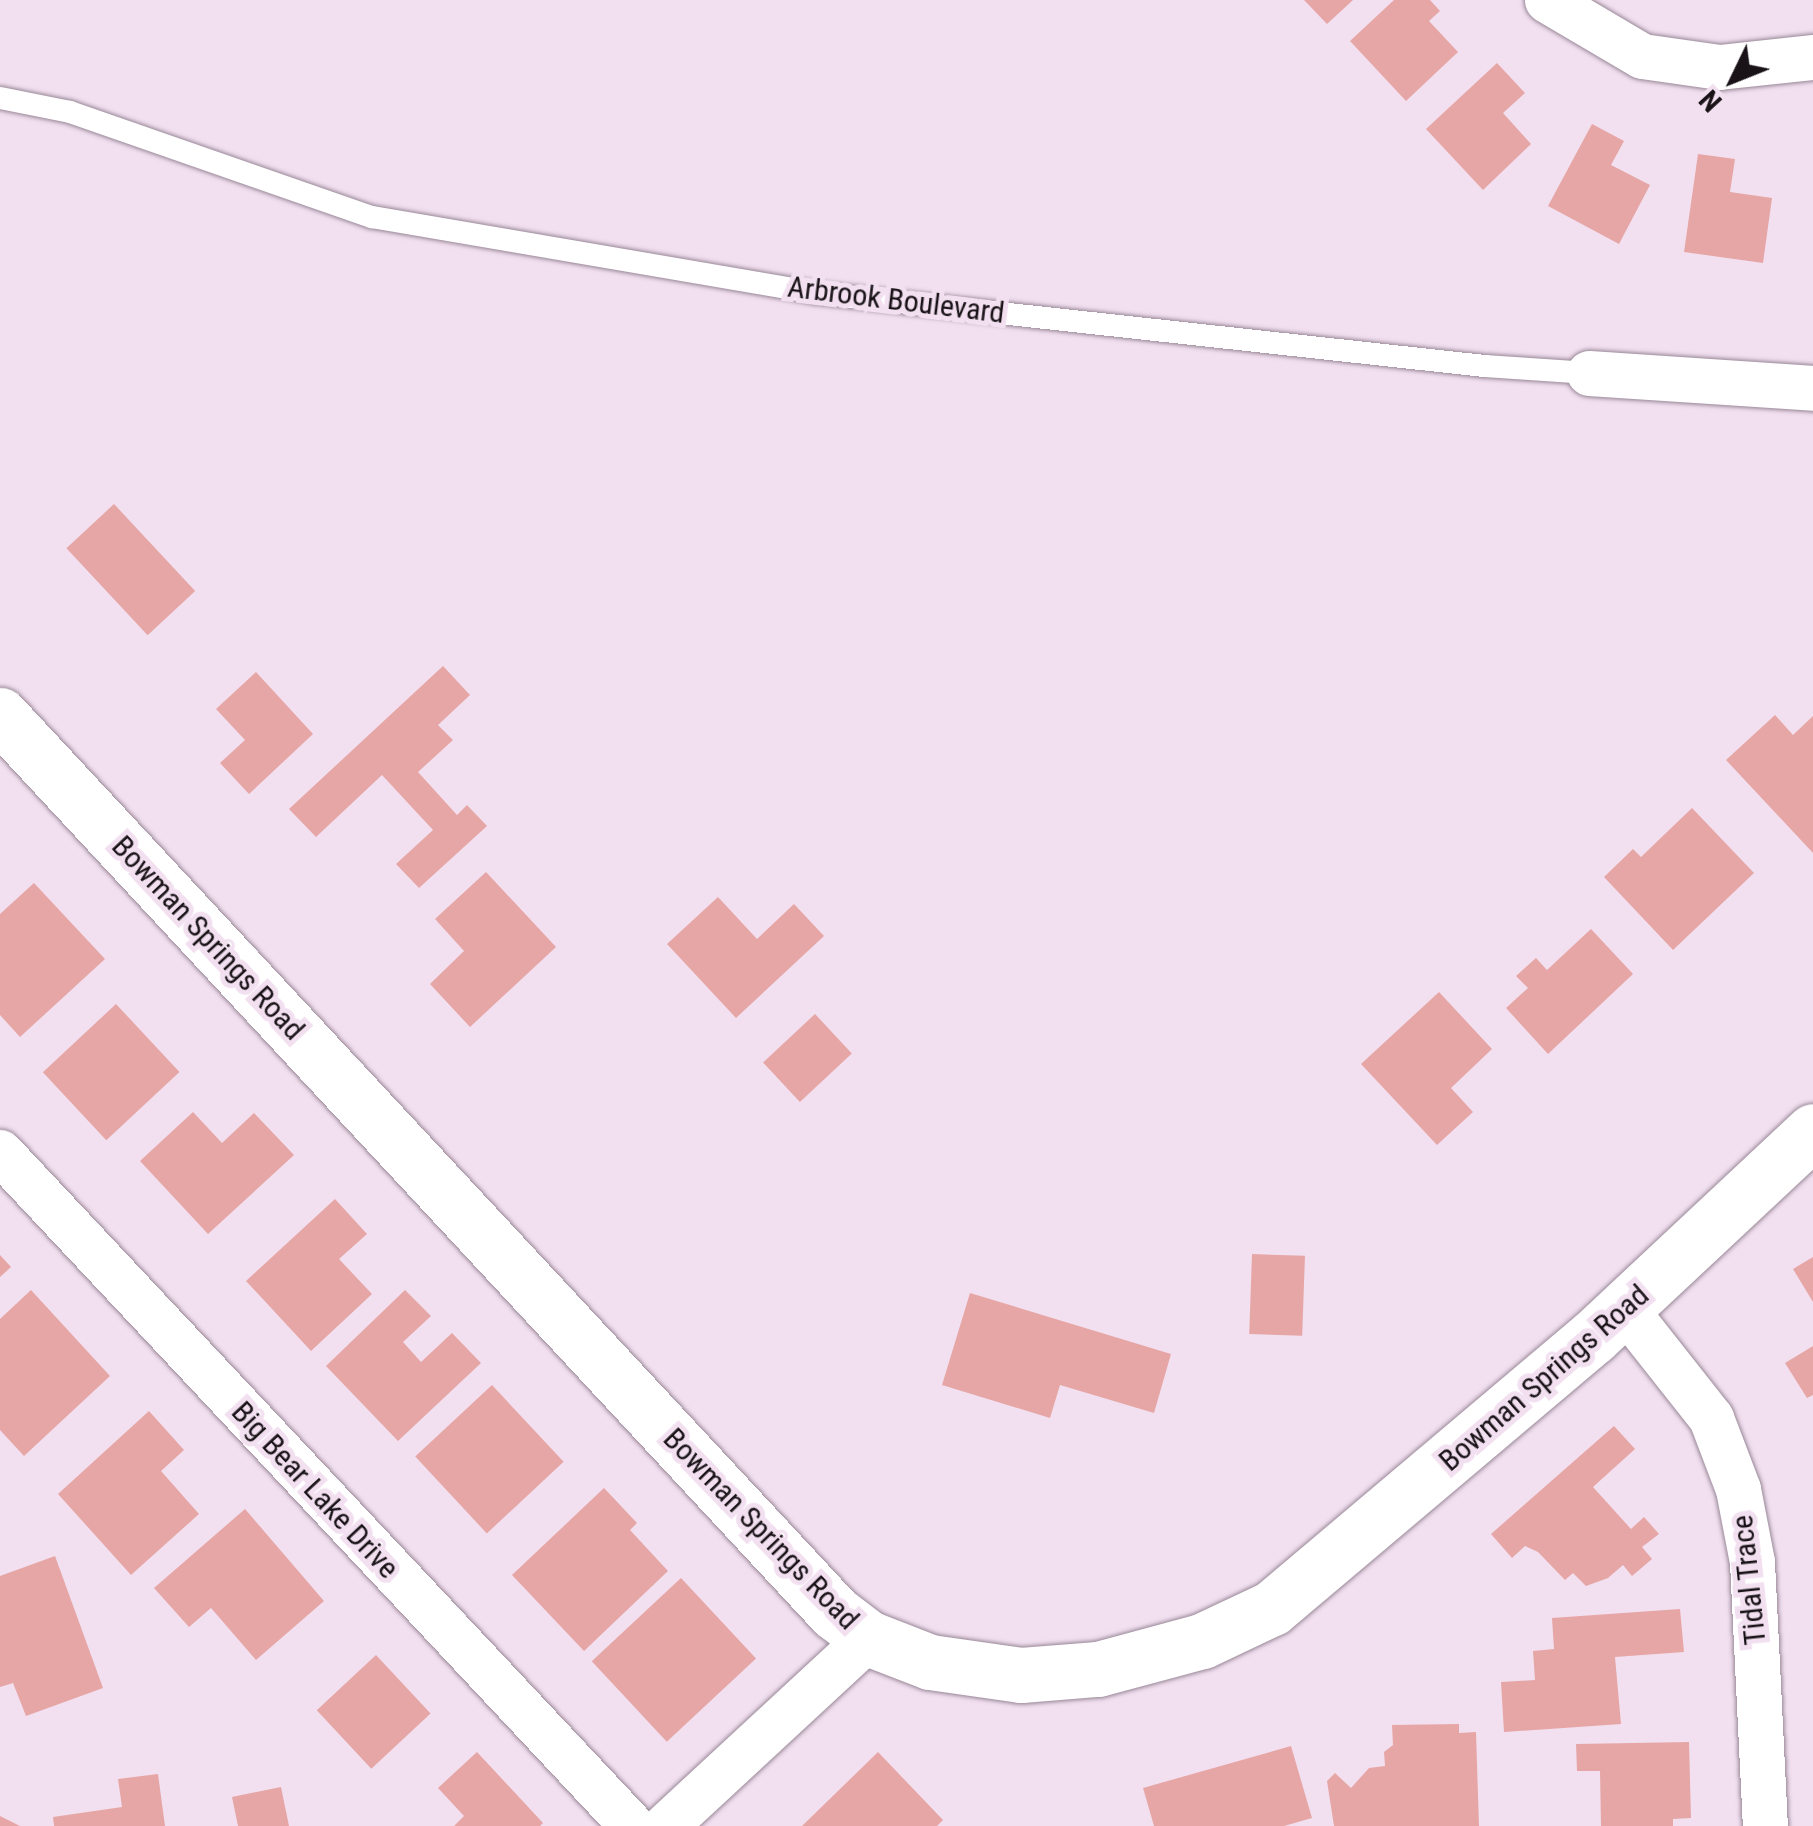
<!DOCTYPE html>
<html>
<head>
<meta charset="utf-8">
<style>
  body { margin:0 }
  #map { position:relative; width:1813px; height:1826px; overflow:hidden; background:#f2e0f0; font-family:"Roboto Condensed",sans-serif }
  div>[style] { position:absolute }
  .building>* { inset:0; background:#e6a6a5; transform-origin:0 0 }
  .roads { filter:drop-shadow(0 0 2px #998898) drop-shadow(0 0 2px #998898) }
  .service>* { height:22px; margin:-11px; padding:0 11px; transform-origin:11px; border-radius:11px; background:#fff }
  .minor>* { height:45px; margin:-22.5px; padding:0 22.5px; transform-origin:22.5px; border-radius:22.5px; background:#fff }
  .tertiary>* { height:55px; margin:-27.5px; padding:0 27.5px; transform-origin:27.5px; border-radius:27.5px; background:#fff }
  span { translate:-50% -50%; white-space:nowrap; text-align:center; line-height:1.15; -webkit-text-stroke:10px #f2e0f0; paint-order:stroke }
  .street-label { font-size:30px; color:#191318 }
  .north { position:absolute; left:1683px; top:30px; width:100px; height:100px; -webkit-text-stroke:8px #f2e0f0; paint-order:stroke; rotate:227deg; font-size:28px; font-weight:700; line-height:40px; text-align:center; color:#191318 }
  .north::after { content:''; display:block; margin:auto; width:35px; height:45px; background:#191318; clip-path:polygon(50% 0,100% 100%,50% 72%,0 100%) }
</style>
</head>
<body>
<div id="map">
  <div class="building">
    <div style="clip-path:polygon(1304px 0,1353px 0,1327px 24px)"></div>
    <div style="clip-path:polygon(1394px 0,1430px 0,1440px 11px,1429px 21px,1458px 52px,1406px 101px,1350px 41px)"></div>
    <div style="clip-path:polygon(1497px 63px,1525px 93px,1503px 113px,1531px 144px,1483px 190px,1426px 129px)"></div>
    <div style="clip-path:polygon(1592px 124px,1624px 141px,1611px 165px,1650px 185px,1619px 244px,1548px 206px)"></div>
    <div style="clip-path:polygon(1698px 154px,1735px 159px,1730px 192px,1772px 198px,1763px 263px,1684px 252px)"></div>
    <div style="left:114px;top:504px;width:119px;height:65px;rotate:47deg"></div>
    <div style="clip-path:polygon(443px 666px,470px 695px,438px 725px,453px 740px,418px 772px,457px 815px,467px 805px,487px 826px,419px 888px,396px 864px,433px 830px,382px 775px,316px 837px,289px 809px)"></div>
    <div style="clip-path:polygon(256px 672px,313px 734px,249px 794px,220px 763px,245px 740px,216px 709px)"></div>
    <div style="clip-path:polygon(1775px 715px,1793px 735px,1813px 716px,1813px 853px,1726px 760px)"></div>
    <div style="clip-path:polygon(1692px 808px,1754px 873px,1673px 950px,1604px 877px,1633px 849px,1641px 857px)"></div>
    <div style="clip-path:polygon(486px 872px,556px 947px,470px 1027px,430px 984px,464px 951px,435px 919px)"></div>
    <div style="clip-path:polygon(34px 883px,105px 959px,20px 1037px,0 1015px,0 914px)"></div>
    <div style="clip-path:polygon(718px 897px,757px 939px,794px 904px,824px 936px,736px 1018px,667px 944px)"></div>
    <div style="clip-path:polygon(1591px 929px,1633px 974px,1548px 1054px,1506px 1008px,1528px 988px,1516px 976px,1536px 958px,1547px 970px)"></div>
    <div style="clip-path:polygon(1439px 992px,1492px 1049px,1451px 1088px,1473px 1112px,1437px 1145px,1361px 1064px)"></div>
    <div style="left:116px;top:1004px;width:93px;height:100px;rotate:47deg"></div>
    <div style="left:815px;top:1014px;width:54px;height:71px;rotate:47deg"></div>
    <div style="clip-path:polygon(193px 1112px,222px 1143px,254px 1113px,294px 1155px,208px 1234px,140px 1161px)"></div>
    <div style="clip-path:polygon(335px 1199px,367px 1234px,339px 1259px,372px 1294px,311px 1351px,246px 1281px)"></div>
    <div style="left:1252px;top:1254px;width:53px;height:80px;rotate:2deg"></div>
    <div style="clip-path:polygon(0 1255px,11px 1267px,0 1277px)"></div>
    <div style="clip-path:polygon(1813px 1257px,1813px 1302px,1793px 1269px)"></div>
    <div style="clip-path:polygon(31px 1290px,110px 1376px,24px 1456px,0 1430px,0 1319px)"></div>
    <div style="clip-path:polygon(405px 1290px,431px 1316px,403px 1342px,421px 1362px,452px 1333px,481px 1363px,398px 1441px,326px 1366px)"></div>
    <div style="clip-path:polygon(970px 1293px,1171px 1354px,1154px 1413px,1060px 1385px,1050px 1418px,942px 1385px)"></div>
    <div style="clip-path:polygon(1813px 1346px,1813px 1395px,1807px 1398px,1785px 1363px)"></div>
    <div style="left:492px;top:1385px;width:105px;height:105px;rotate:47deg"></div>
    <div style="clip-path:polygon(149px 1411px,184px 1450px,161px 1471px,199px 1514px,131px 1575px,58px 1494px)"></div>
    <div style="clip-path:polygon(1614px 1426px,1635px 1449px,1593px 1487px,1631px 1529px,1644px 1517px,1659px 1534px,1642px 1547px,1652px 1559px,1632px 1576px,1623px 1565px,1608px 1578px,1586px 1586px,1573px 1573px,1565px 1580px,1538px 1552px,1525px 1546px,1512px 1558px,1491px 1534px)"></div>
    <div style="clip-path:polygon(604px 1488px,637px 1523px,630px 1530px,668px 1571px,584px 1651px,512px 1575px)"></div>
    <div style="clip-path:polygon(245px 1509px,324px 1601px,256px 1660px,211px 1608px,189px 1627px,154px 1588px)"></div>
    <div style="clip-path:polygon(55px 1556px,103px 1688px,26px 1716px,13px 1683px,0 1687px,0 1576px)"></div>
    <div style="left:681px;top:1578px;width:110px;height:122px;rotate:47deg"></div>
    <div style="clip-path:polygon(1680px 1609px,1684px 1652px,1615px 1657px,1621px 1724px,1504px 1732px,1501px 1682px,1535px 1680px,1533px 1651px,1554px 1649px,1552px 1618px)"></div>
    <div style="left:376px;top:1655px;width:80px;height:81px;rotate:47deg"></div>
    <div style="clip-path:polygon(1459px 1724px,1459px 1733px,1476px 1732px,1479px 1826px,1334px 1826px,1327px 1781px,1335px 1773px,1351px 1788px,1369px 1768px,1385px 1766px,1384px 1752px,1393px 1745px,1392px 1725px)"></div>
    <div style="clip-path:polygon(1689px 1742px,1691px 1818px,1673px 1819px,1673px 1826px,1601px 1826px,1600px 1771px,1577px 1771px,1576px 1744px)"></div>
    <div style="clip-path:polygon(1291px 1746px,1312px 1818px,1284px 1826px,1154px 1826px,1143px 1788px)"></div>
    <div style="clip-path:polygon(477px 1752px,543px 1823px,540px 1826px,454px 1826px,464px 1816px,438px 1788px)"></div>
    <div style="clip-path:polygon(878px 1752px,943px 1820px,937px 1826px,802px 1826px)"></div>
    <div style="clip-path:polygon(158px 1774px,165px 1826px,54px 1826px,53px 1817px,122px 1807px,118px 1779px)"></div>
    <div style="clip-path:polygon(281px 1787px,289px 1826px,238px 1826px,232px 1797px)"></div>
    <div style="clip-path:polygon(0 1816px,20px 1826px,0 1826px)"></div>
  </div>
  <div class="roads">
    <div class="service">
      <div style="left:0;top:98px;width:71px;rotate:11.3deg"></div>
      <div style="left:70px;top:112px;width:320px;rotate:19.2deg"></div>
      <div style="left:372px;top:217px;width:451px;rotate:9.7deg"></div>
      <div style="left:817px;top:293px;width:672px;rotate:6.24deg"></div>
      <div style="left:1485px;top:366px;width:104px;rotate:3.9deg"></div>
    </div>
    <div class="minor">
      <div style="left:1547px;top:0;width:110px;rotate:30.5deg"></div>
      <div style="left:1642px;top:56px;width:78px;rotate:8.1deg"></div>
      <div style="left:1719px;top:67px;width:95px;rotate:-6.1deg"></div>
      <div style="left:1589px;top:373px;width:225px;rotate:3.8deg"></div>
      <div style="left:0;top:1152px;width:924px;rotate:46.84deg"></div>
      <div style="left:1625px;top:1309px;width:139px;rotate:51.7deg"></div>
      <div style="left:1711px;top:1418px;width:76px;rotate:69.2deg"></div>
      <div style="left:1738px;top:1489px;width:74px;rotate:79.1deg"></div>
      <div style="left:1752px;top:1562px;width:264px;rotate:87.2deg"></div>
      <div style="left:665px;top:1826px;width:277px;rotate:-42.8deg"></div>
    </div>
    <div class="tertiary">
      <div style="left:0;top:715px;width:1225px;rotate:47.08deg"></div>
      <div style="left:834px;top:1612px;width:43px;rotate:37.4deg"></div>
      <div style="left:868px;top:1638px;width:66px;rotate:21.2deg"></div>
      <div style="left:930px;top:1662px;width:92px;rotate:8.1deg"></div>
      <div style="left:1021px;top:1675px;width:77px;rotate:-4.5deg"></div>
      <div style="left:1098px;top:1669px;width:108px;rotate:-15.1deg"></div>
      <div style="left:1202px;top:1641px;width:77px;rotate:-25.2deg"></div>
      <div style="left:1272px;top:1608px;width:420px;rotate:-40.2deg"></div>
      <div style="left:1593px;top:1337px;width:301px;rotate:-43.1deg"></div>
    </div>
  </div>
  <div class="street-label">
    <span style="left:896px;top:300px;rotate:7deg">Arbrook Boulevard</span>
    <span style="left:208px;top:938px;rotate:47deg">Bowman Springs Road</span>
    <span style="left:1544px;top:1378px;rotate:-41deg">Bowman Springs Road</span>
    <span style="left:315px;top:1490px;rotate:47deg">Big Bear Lake Drive</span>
    <span style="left:761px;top:1529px;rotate:46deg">Bowman Springs Road</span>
    <span style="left:1749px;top:1580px;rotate:-96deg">Tidal Trace</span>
  </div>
  <div class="north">N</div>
</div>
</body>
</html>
